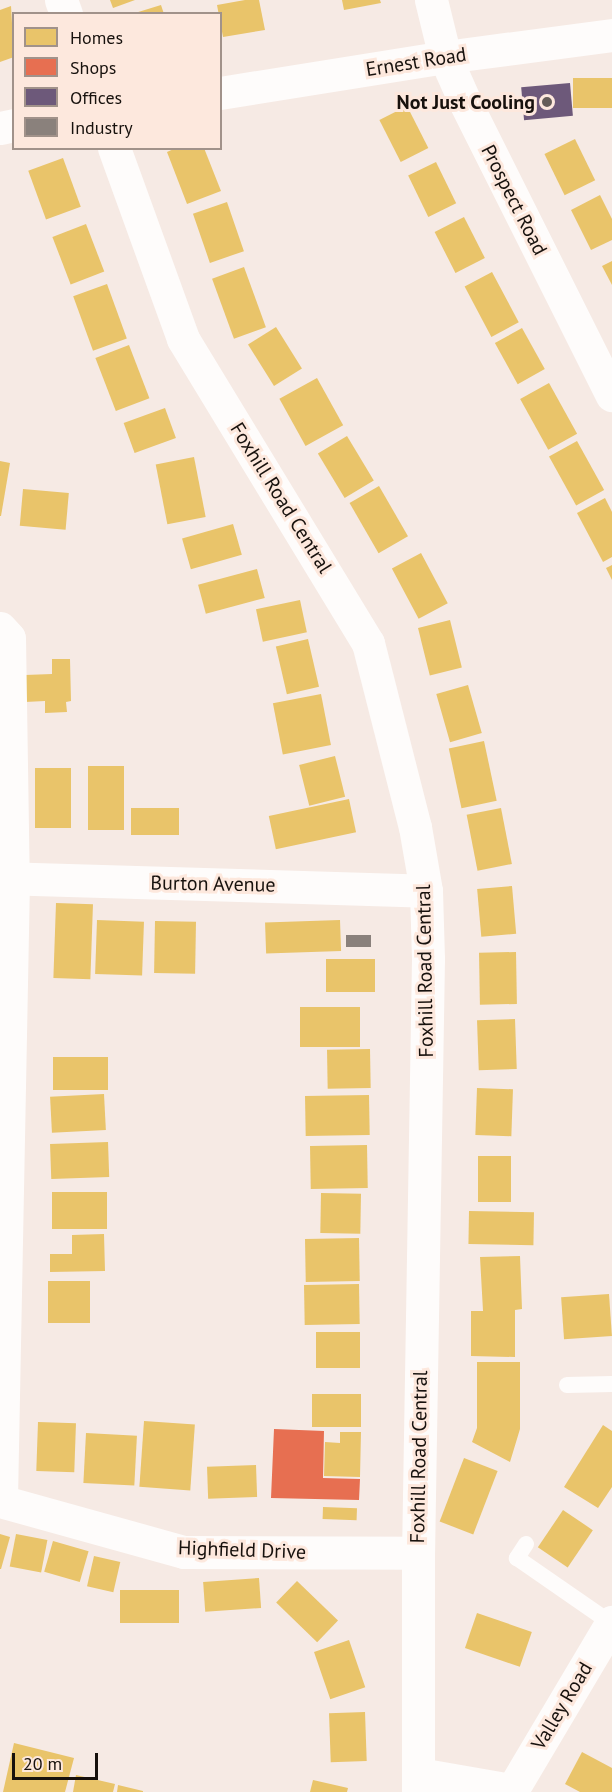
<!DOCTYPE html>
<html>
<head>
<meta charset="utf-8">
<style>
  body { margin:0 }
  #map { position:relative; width:612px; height:1792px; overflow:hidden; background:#f6eae4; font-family:"PT Sans",sans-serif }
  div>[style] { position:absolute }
  .homes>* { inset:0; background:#e9c46a; transform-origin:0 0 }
  .shops>* { inset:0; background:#e76f51 }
  .offices>* { inset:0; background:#6d597a; transform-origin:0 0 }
  .industry>* { inset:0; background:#8a817c; transform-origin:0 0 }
  .lane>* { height:16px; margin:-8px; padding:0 8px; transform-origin:8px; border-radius:8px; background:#fefcfb }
  .street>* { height:33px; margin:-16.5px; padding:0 16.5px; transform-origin:16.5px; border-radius:16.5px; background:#fefcfb }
  .secondary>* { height:33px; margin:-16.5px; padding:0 16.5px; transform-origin:16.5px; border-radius:16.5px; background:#fefcfb }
  .dots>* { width:16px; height:16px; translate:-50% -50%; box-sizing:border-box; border:3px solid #fde8dd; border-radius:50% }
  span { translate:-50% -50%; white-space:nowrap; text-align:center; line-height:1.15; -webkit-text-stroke:6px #fde8dd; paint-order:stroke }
  .street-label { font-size:20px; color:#17110d }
  .poi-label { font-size:20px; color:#17110d; font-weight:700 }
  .right { translate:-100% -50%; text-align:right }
  .legend { position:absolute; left:12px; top:12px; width:210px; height:138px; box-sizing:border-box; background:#fde8dd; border:2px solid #a1928a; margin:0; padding:8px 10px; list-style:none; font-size:18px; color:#17110d }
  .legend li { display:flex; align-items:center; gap:12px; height:30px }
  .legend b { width:30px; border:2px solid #a1928a }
  .scale { position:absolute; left:12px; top:1753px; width:86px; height:27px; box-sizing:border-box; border:3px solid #17110d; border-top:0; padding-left:8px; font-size:18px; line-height:21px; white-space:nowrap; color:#17110d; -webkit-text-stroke:4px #fde8dd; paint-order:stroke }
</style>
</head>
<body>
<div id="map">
  <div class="homes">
    <div style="clip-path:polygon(110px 0,135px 0,113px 8px)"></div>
    <div style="clip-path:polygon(245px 0,259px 0,265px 30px,223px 37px,217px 5px)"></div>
    <div style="clip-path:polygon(342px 0,380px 0,381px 3px,344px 10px)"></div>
    <div style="clip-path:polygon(161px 5px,164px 14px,135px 14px,135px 13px)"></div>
    <div style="clip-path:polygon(11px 6px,14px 57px,0 62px,0 10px)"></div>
    <div style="left:612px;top:78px;width:30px;height:39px;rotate:90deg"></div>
    <div style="left:407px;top:106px;width:47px;height:31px;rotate:63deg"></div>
    <div style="left:575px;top:139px;width:46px;height:34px;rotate:64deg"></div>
    <div style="clip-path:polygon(176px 148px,204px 148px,221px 191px,187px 204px,167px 152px)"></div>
    <div style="left:63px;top:158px;width:52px;height:37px;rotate:70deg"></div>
    <div style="left:436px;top:162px;width:46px;height:31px;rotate:64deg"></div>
    <div style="clip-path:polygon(600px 195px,612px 219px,612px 240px,591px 250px,571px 210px)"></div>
    <div style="left:227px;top:202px;width:52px;height:36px;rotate:71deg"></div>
    <div style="left:464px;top:217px;width:46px;height:33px;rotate:63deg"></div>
    <div style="left:86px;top:224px;width:51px;height:36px;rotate:69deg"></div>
    <div style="clip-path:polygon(612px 261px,612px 285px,602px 266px)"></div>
    <div style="left:244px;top:267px;width:64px;height:34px;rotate:70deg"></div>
    <div style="left:492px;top:272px;width:57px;height:31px;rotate:62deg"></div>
    <div style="left:107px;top:284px;width:58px;height:36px;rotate:70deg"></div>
    <div style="left:276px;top:327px;width:49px;height:33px;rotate:58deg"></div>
    <div style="left:522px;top:328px;width:47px;height:31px;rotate:61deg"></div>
    <div style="left:129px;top:345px;width:57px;height:36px;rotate:69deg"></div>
    <div style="left:317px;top:378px;width:54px;height:43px;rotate:61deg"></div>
    <div style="left:549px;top:383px;width:58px;height:33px;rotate:61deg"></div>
    <div style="left:165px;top:408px;width:32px;height:44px;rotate:70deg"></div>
    <div style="left:347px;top:436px;width:52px;height:34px;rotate:59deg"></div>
    <div style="left:577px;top:441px;width:56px;height:32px;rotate:61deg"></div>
    <div style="left:194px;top:457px;width:61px;height:39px;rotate:79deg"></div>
    <div style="clip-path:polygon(0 461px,10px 463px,1px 516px,0 516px)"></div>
    <div style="left:379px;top:486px;width:58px;height:34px;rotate:60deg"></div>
    <div style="left:23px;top:489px;width:46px;height:37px;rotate:5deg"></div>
    <div style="clip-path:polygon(605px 498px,612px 512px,612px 557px,603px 562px,577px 513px)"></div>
    <div style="left:233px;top:524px;width:32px;height:53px;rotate:74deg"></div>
    <div style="left:421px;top:553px;width:57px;height:33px;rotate:62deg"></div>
    <div style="clip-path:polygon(612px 565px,612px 580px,606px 568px)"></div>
    <div style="left:257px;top:569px;width:30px;height:61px;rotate:75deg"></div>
    <div style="left:300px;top:600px;width:33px;height:45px;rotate:78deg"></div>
    <div style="left:450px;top:620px;width:49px;height:33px;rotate:76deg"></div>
    <div style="left:308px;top:639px;width:49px;height:33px;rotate:77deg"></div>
    <div style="clip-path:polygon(52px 659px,70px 659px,71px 701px,66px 702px,67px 712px,45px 713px,45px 701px,25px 702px,25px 675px,52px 674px)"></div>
    <div style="left:468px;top:685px;width:50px;height:33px;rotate:74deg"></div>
    <div style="left:321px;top:694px;width:52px;height:49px;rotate:79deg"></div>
    <div style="left:484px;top:741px;width:61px;height:36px;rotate:78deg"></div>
    <div style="left:335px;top:756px;width:42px;height:37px;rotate:76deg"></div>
    <div style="left:88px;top:766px;width:36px;height:64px"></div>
    <div style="left:35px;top:768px;width:36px;height:60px"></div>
    <div style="left:349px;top:799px;width:34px;height:82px;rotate:78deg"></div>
    <div style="left:131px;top:808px;width:48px;height:27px"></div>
    <div style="left:501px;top:808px;width:57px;height:35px;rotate:79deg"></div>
    <div style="left:512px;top:886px;width:48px;height:35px;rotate:85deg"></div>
    <div style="left:56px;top:903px;width:37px;height:75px;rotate:2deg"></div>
    <div style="left:97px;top:920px;width:47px;height:54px;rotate:2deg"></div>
    <div style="left:340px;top:920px;width:31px;height:75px;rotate:88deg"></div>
    <div style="left:155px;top:921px;width:41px;height:52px;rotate:1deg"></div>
    <div style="left:516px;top:952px;width:52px;height:37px;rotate:89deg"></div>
    <div style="left:375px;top:959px;width:33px;height:49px;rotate:90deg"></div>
    <div style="left:300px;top:1007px;width:60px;height:40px"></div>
    <div style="left:515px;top:1019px;width:50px;height:38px;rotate:88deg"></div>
    <div style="left:370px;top:1049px;width:39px;height:43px;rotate:89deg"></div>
    <div style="left:108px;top:1057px;width:33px;height:55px;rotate:90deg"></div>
    <div style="left:477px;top:1088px;width:36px;height:47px;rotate:2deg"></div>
    <div style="left:104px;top:1094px;width:36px;height:54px;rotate:87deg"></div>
    <div style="left:369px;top:1095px;width:40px;height:64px;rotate:89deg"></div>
    <div style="left:108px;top:1142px;width:35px;height:58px;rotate:88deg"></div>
    <div style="left:367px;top:1145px;width:43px;height:57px;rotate:89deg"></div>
    <div style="left:478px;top:1156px;width:33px;height:46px"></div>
    <div style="left:52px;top:1192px;width:55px;height:37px"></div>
    <div style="left:321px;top:1193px;width:40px;height:40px;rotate:1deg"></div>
    <div style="left:469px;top:1211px;width:65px;height:33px;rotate:1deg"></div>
    <div style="clip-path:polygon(104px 1234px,105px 1271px,50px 1272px,50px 1254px,72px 1254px,72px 1235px)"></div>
    <div style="left:359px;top:1238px;width:43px;height:54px;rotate:89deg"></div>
    <div style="clip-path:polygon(520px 1256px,522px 1309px,515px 1310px,515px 1357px,471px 1356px,471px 1311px,483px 1311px,480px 1257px)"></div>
    <div style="left:48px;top:1281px;width:42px;height:42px"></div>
    <div style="left:359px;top:1284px;width:40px;height:55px;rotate:89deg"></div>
    <div style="left:609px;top:1294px;width:42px;height:48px;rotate:86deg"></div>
    <div style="left:316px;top:1332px;width:44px;height:36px"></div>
    <div style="clip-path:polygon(477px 1362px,520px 1362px,520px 1429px,510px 1462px,472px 1442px,477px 1428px)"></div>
    <div style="left:361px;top:1394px;width:33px;height:49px;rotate:90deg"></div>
    <div style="left:144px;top:1421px;width:51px;height:66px;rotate:4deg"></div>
    <div style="left:38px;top:1422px;width:38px;height:49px;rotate:2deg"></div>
    <div style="clip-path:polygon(603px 1425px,612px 1431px,612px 1487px,598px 1508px,564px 1487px)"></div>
    <div style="clip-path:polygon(340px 1432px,361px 1432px,360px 1477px,324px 1476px,325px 1442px,340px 1443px)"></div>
    <div style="left:86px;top:1433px;width:51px;height:50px;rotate:3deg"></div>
    <div style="left:464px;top:1458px;width:36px;height:68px;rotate:21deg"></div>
    <div style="left:256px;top:1465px;width:32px;height:49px;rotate:88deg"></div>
    <div style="left:323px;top:1507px;width:34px;height:12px;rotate:2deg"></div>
    <div style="left:563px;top:1510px;width:36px;height:45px;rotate:34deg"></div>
    <div style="clip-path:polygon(0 1534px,10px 1537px,1px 1569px,0 1569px)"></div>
    <div style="left:16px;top:1534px;width:32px;height:33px;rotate:11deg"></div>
    <div style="left:53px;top:1541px;width:37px;height:32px;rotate:16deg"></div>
    <div style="left:94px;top:1556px;width:27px;height:31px;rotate:13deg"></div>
    <div style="left:259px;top:1578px;width:30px;height:56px;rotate:86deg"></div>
    <div style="left:297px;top:1581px;width:57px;height:30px;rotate:44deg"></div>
    <div style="left:120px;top:1590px;width:59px;height:33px"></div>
    <div style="left:477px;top:1613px;width:58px;height:37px;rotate:19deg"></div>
    <div style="left:349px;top:1640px;width:50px;height:37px;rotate:71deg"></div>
    <div style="left:365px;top:1712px;width:49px;height:36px;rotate:88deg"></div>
    <div style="clip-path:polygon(14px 1743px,74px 1758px,65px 1792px,3px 1792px)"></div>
    <div style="clip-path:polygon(582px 1752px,612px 1768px,612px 1792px,580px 1792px,565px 1784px)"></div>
    <div style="clip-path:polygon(76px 1775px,115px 1784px,113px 1792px,73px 1792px)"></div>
    <div style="clip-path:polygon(313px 1780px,348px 1788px,347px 1792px,310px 1792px)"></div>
    <div style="clip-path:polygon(118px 1785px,143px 1791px,143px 1792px,117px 1792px)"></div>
  </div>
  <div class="shops">
    <div style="clip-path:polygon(274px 1429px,324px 1431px,323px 1478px,360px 1479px,359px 1500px,271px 1498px)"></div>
  </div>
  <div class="offices">
    <div style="left:570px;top:83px;width:33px;height:49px;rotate:85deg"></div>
  </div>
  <div class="industry">
    <div style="left:346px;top:935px;width:25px;height:12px"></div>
  </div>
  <div class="lane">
    <div style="left:567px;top:1385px;width:45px;rotate:-1.3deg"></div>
    <div style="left:526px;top:1544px;width:17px;rotate:123deg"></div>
    <div style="left:517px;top:1558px;width:114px;rotate:34.7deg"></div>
  </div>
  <div class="street">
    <div style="left:431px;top:0;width:59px;rotate:76.2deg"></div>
    <div style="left:445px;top:57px;width:49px;rotate:66deg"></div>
    <div style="left:465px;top:102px;width:328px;rotate:63.4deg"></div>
    <div style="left:220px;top:93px;width:228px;rotate:-9.1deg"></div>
    <div style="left:445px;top:57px;width:168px;rotate:-7.5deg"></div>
    <div style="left:0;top:128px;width:14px;rotate:-12deg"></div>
    <div style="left:0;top:628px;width:13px;rotate:48deg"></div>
    <div style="left:9px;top:638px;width:242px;rotate:89.1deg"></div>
    <div style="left:13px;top:880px;width:621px;rotate:91.11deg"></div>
    <div style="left:0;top:878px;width:426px;rotate:1.7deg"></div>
    <div style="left:0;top:1501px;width:191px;rotate:15.5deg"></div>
    <div style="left:184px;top:1552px;width:234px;rotate:0.2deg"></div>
    <div style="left:419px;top:1774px;width:94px;rotate:9.8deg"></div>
    <div style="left:511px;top:1792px;width:198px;rotate:-59.3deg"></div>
  </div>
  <div class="secondary">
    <div style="left:61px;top:0;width:15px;rotate:70deg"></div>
    <div style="left:114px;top:148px;width:203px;rotate:70.1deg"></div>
    <div style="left:183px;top:339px;width:356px;rotate:58.7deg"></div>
    <div style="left:368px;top:643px;width:190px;rotate:75.7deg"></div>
    <div style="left:415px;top:827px;width:65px;rotate:80.2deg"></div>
    <div style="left:426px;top:891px;width:68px;rotate:88.3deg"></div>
    <div style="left:428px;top:959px;width:594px;rotate:90.96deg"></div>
    <div style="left:418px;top:1553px;width:239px;rotate:90deg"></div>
  </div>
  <div class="dots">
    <div style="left:547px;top:102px;background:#655d58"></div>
  </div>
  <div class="street-label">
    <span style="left:416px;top:62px;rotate:-9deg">Ernest Road</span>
    <span style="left:514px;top:200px;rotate:63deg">Prospect Road</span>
    <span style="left:281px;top:498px;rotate:58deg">Foxhill Road Central</span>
    <span style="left:213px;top:884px;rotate:1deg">Burton Avenue</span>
    <span style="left:425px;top:971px;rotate:-91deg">Foxhill Road Central</span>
    <span style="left:419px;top:1457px;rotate:-89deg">Foxhill Road Central</span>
    <span style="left:242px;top:1550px;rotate:2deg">Highfield Drive</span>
    <span style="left:562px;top:1706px;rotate:-59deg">Valley Road</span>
  </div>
  <div class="poi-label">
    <span class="right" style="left:535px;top:102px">Not Just Cooling</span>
  </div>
  <ul class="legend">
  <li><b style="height:16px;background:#e9c46a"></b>Homes</li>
  <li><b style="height:16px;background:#e76f51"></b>Shops</li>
  <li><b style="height:16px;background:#6d597a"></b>Offices</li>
  <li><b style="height:16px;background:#8a817c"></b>Industry</li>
  </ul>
  <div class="scale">20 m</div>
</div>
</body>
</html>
